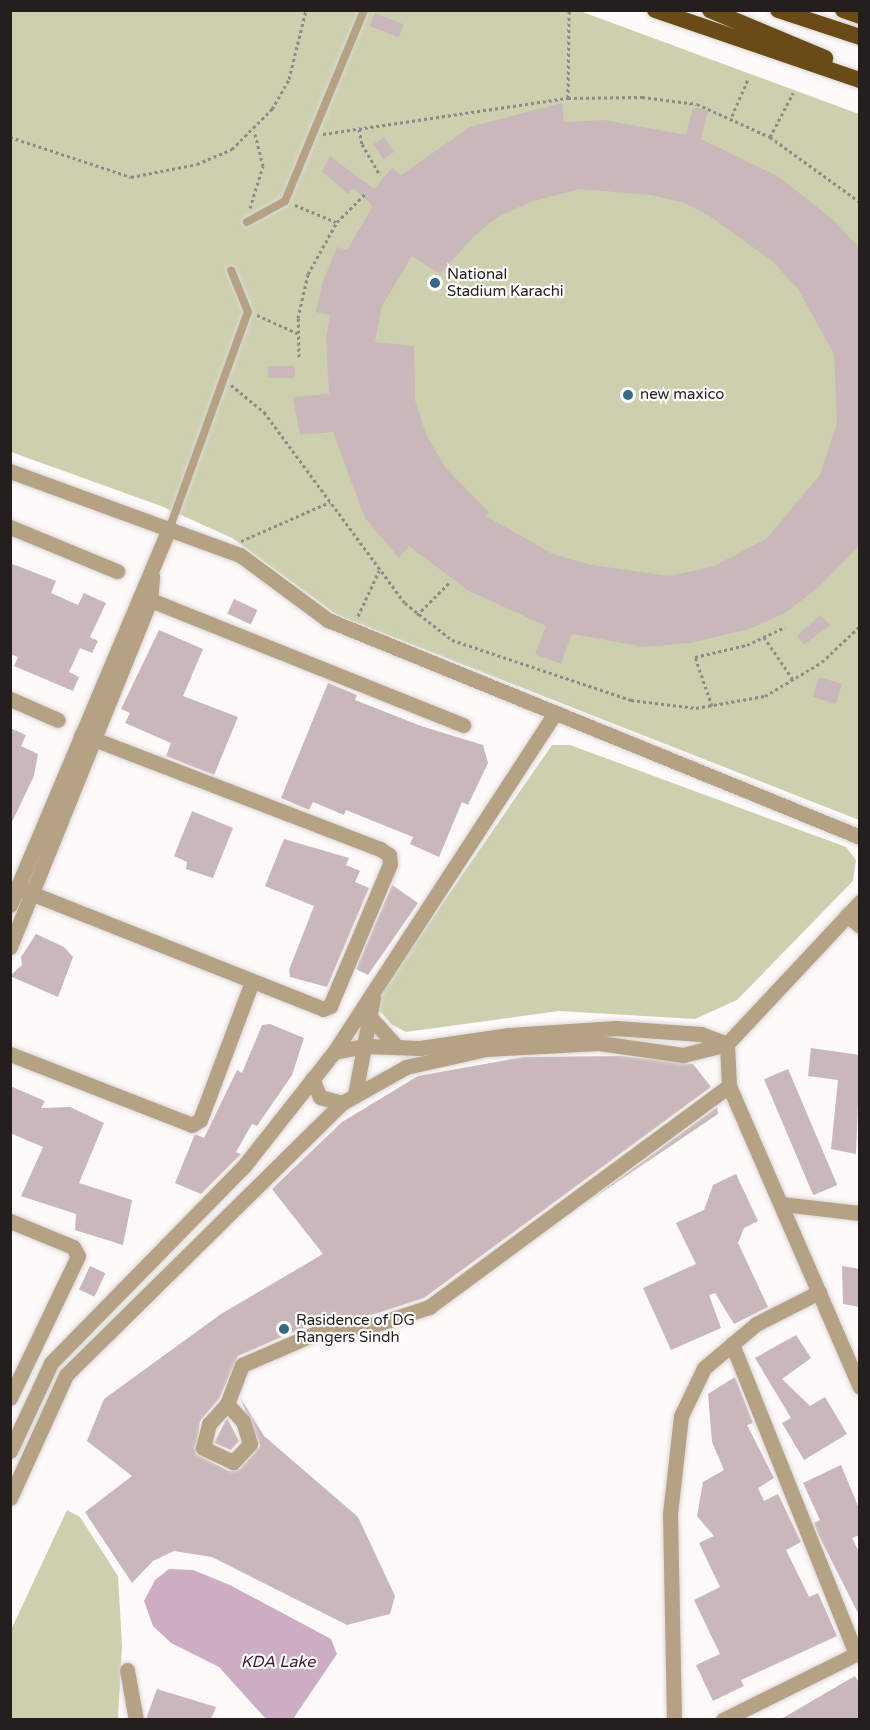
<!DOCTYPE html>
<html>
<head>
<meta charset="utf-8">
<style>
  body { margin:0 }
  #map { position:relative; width:870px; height:1730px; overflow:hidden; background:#fefaf9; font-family:"Varela Round",sans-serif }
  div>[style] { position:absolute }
  .green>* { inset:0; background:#cdd0ae }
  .water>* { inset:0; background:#ccadc3 }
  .building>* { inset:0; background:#c9b7b9; transform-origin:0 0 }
  .path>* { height:3px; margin-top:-1.5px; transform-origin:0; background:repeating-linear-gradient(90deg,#8f8a88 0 3px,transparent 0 6px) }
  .roads { filter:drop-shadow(0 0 2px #dbd7d6) drop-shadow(0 0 2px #dbd7d6) }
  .service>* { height:8px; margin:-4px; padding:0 4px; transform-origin:4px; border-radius:4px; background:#b5a183 }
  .minor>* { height:15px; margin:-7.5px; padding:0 7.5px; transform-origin:7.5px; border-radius:7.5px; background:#b5a183 }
  .tertiary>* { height:15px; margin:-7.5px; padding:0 7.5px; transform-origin:7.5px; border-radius:7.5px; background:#b5a183 }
  .trunk>* { height:16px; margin:-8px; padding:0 8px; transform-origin:8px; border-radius:8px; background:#684b16 }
  .dots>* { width:16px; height:16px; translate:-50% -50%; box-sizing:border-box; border:3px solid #fff; border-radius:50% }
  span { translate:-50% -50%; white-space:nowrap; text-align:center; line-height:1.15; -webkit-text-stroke:4.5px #fff; paint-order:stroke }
  .poi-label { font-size:15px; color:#241e1c }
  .left { translate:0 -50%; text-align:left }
  .water-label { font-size:16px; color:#421a39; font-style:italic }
  .frame { position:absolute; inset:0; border:12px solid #241e1c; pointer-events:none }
</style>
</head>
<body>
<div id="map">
  <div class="green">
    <div style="clip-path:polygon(10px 11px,580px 11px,859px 114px,859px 820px,337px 615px,232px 538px,161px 506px,11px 452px)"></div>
    <div style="clip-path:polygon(552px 745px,570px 745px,846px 847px,856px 860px,853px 881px,737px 1000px,695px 1019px,559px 1011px,406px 1032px,392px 1025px,380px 1011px,379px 995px)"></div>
    <div style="clip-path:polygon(67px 1510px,80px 1517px,118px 1576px,122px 1646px,118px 1719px,11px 1720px,11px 1630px)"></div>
  </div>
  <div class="water">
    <div style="clip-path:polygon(169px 1569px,193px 1570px,230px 1585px,331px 1639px,337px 1654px,293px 1719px,266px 1719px,219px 1667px,171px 1643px,153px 1626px,144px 1601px,155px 1580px)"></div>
  </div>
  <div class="building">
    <div style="left:375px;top:13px;width:31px;height:14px;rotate:22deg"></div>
    <div style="clip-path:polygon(evenodd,562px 103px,564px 122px,604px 120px,686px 135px,693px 107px,708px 111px,701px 139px,779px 177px,831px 218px,860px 248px,860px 545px,818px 588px,785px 613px,749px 629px,690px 643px,644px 647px,572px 634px,561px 664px,535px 654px,546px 626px,467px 590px,409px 546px,399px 558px,365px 518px,333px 432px,300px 435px,293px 397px,329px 394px,326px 338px,330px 315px,316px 312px,322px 284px,337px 247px,347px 250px,373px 206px,353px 188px,348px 194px,322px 171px,330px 156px,374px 189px,392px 168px,401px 175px,470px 127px,562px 103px,580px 189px,651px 195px,685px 203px,711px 217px,772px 261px,798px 289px,834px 354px,837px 423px,820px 475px,766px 539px,712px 567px,669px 576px,592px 565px,553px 554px,486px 516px,489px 512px,445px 467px,426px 434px,415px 400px,414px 346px,375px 342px,382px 306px,412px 256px,440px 274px,475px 235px,498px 217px,530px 202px,580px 189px)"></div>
    <div style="left:384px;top:137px;width:18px;height:13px;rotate:56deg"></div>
    <div style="left:268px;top:366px;width:27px;height:12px"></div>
    <div style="clip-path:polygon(10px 563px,56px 581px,51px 593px,78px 605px,84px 593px,106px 603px,90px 637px,98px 641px,92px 653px,80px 648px,69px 672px,79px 677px,73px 691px,14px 666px,18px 657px,10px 654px)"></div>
    <div style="left:234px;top:599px;width:26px;height:16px;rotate:25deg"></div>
    <div style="clip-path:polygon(820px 615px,830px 625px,804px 645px,797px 636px)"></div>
    <div style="clip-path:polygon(159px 630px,203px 649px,183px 696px,238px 717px,214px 775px,166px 756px,171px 743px,125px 723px,130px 713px,121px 709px)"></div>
    <div style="left:819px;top:677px;width:24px;height:21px;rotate:17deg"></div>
    <div style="clip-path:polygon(328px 683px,357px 695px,355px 700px,421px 726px,483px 745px,488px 763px,468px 805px,462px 802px,439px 857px,410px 844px,413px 837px,346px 810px,344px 815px,313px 802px,309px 810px,281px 798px)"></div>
    <div style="clip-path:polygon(10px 728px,26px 735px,21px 746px,38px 754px,34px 776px,10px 826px)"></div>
    <div style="clip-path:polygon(192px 811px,233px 828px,213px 878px,186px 869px,187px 862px,174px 856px)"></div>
    <div style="clip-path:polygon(284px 839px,349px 858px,346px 865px,360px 871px,355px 882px,369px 888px,327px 987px,290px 977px,289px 970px,314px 906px,265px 886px)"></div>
    <div style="clip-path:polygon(392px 885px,418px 903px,368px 975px,356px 969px)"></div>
    <div style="clip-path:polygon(36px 934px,64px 947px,73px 957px,58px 997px,10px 976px,22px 965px,21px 957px)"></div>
    <div style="clip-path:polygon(270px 1024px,304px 1038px,292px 1075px,257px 1126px,252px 1124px,236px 1152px,241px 1154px,201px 1194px,175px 1183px,195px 1134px,204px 1138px,237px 1070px,242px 1073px,262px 1025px)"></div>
    <div style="clip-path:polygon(811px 1048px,860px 1055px,856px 1154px,831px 1149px,838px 1080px,808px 1076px)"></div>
    <div style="clip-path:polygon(622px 1056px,693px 1064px,711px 1087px,424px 1298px,375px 1314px,312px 1324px,238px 1356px,219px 1399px,200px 1421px,196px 1454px,229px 1471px,240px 1469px,260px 1446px,240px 1397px,264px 1436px,358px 1517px,395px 1596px,390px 1614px,347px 1625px,212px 1557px,174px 1551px,153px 1561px,132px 1583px,85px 1512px,132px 1476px,87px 1441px,104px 1399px,221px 1314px,323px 1254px,272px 1189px,342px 1122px,418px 1076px,524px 1057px)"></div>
    <div style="left:788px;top:1069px;width:126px;height:26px;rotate:67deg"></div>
    <div style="clip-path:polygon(10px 1086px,45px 1101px,41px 1108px,70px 1107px,104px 1123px,79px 1183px,132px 1200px,123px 1245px,75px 1230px,76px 1214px,21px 1196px,43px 1147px,10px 1133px)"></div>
    <div style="clip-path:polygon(717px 1107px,718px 1114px,586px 1203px)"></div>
    <div style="clip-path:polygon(736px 1174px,758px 1221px,744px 1228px,738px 1243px,768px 1307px,734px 1324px,715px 1293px,709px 1295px,721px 1328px,671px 1350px,643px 1288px,696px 1264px,676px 1223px,704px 1210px,713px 1185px)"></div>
    <div style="left:90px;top:1266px;width:17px;height:26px;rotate:25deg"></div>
    <div style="clip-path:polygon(842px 1266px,860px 1269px,860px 1307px,843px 1304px)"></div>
    <div style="clip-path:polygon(796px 1335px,811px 1358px,782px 1379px,810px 1406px,825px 1397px,847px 1434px,804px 1460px,782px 1423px,791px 1418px,755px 1358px)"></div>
    <div style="clip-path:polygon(735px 1377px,753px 1423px,747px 1425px,774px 1478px,758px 1488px,764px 1501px,778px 1494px,801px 1542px,786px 1550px,809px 1597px,818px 1593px,837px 1636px,741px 1680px,744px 1686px,713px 1701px,696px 1665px,720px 1654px,694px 1600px,720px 1587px,699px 1543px,714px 1536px,697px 1516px,703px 1482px,724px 1470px,712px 1442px,708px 1394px)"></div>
    <div style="clip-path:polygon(227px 1418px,239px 1441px,231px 1450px,214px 1443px)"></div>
    <div style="clip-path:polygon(841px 1465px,860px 1511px,860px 1535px,852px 1538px,860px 1554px,860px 1617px,818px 1534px,814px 1523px,820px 1520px,803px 1483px)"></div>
    <div style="clip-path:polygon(855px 1676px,860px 1684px,860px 1719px,781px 1719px)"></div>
    <div style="clip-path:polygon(157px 1689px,216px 1707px,211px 1719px,146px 1719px)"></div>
  </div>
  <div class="path">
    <div style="left:568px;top:98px;width:87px;rotate:-89.3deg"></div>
    <div style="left:732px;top:116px;width:40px;rotate:-66.6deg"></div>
    <div style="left:359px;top:129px;width:15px;rotate:79deg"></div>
    <div style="left:362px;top:144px;width:36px;rotate:60deg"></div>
    <div style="left:323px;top:134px;width:248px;rotate:-8.4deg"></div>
    <div style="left:568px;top:98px;width:74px;rotate:-0.8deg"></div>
    <div style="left:642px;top:97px;width:55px;rotate:7.3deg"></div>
    <div style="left:697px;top:104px;width:80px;rotate:24.3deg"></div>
    <div style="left:770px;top:137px;width:111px;rotate:35.8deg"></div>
    <div style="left:10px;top:137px;width:127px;rotate:18.3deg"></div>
    <div style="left:131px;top:177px;width:67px;rotate:-11.1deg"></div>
    <div style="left:197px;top:164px;width:38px;rotate:-23deg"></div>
    <div style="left:232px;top:149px;width:57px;rotate:-45deg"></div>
    <div style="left:272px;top:109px;width:34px;rotate:-60deg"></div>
    <div style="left:289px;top:79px;width:71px;rotate:-76.2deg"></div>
    <div style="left:770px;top:137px;width:50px;rotate:-62.4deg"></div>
    <div style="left:295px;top:205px;width:44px;rotate:22.5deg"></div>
    <div style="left:250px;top:208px;width:44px;rotate:-72.8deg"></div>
    <div style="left:263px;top:166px;width:36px;rotate:-104deg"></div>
    <div style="left:257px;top:315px;width:44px;rotate:24.2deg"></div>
    <div style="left:299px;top:357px;width:39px;rotate:-91deg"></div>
    <div style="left:298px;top:318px;width:45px;rotate:-77.2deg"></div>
    <div style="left:308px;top:274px;width:60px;rotate:-60.9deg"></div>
    <div style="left:337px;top:222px;width:40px;rotate:-45deg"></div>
    <div style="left:231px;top:385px;width:43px;rotate:39.3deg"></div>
    <div style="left:264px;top:412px;width:237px;rotate:53.6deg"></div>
    <div style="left:405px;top:603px;width:60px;rotate:38.2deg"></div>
    <div style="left:452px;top:640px;width:189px;rotate:18.5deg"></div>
    <div style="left:631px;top:700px;width:65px;rotate:7deg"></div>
    <div style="left:696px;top:708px;width:70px;rotate:-9.9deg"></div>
    <div style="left:765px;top:696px;width:66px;rotate:-30.8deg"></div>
    <div style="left:822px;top:662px;width:52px;rotate:-43.5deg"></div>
    <div style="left:241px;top:541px;width:97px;rotate:-23.7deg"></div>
    <div style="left:417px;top:615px;width:45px;rotate:-45deg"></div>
    <div style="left:358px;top:616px;width:50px;rotate:-65deg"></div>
    <div style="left:764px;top:637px;width:53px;rotate:55.7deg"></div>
    <div style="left:712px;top:706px;width:52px;rotate:-109.1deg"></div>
    <div style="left:695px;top:657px;width:53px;rotate:-13deg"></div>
    <div style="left:747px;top:645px;width:42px;rotate:-25.3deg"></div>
  </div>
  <div class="roads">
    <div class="service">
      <div style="left:247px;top:222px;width:43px;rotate:-28.9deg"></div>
      <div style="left:285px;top:201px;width:207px;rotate:-67.5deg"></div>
      <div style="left:170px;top:527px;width:229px;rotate:-70.1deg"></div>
      <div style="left:248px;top:312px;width:45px;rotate:-112deg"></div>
    </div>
    <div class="minor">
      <div style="left:10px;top:527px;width:116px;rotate:22.4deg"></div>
      <div style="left:143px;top:597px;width:345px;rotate:21.8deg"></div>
      <div style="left:10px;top:699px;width:52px;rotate:23.6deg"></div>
      <div style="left:18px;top:888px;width:328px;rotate:21.6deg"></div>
      <div style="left:323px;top:1009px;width:8px;rotate:-23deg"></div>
      <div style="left:330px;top:1006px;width:154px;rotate:-67.1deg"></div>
      <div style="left:390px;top:864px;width:9px;rotate:-96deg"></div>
      <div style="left:389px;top:855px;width:11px;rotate:-146deg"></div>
      <div style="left:380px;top:849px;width:320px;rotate:-159deg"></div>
      <div style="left:10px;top:905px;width:410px;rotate:-67.1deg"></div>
      <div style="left:847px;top:915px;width:17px;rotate:40deg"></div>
      <div style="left:10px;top:947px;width:373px;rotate:-68deg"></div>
      <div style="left:150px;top:601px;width:25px;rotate:-85deg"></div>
      <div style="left:10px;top:1054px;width:195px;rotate:21.3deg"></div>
      <div style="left:192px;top:1125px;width:9px;rotate:-32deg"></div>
      <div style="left:200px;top:1120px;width:147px;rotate:-69.4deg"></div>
      <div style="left:782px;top:1204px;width:79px;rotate:6.6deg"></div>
      <div style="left:10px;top:1221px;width:68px;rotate:22.4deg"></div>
      <div style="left:73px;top:1247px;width:10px;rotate:61deg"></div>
      <div style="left:78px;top:1256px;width:157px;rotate:115.6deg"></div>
      <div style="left:732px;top:1344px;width:334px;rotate:68.2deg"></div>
      <div style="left:227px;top:1404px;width:23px;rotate:47deg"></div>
      <div style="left:243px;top:1421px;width:24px;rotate:73deg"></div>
      <div style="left:250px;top:1444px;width:25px;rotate:133deg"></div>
      <div style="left:233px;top:1462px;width:33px;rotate:-155deg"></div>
      <div style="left:203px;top:1448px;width:25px;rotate:-76deg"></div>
      <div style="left:209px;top:1424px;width:27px;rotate:-48deg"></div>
      <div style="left:227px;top:1404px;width:42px;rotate:-69deg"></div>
      <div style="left:242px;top:1365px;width:81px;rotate:-23.4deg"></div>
      <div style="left:316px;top:1333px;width:62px;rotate:-8.4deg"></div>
      <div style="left:377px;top:1324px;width:55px;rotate:-18.1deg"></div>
      <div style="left:429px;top:1307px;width:373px;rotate:-36.4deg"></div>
      <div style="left:127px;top:1670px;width:51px;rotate:79.8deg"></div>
      <div style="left:674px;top:1720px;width:206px;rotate:-91.1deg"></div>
      <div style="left:670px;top:1514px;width:99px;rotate:-83.6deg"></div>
      <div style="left:681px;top:1416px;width:53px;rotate:-64.4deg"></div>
      <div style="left:704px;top:1368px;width:68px;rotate:-40.2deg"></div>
      <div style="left:756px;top:1324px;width:71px;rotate:-26.9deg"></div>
      <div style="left:723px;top:1720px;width:153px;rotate:-26.4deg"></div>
    </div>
    <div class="tertiary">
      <div style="left:10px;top:471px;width:245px;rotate:20.1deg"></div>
      <div style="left:240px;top:555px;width:109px;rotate:36.5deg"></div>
      <div style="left:328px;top:620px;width:575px;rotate:22.19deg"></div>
      <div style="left:370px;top:1017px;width:40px;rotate:48deg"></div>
      <div style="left:727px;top:1044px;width:42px;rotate:87.3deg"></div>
      <div style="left:729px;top:1086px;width:328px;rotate:66.5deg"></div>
      <div style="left:334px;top:1052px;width:405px;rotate:-56.9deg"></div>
      <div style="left:312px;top:1079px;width:20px;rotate:66deg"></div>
      <div style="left:320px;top:1097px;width:23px;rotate:15deg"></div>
      <div style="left:355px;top:1095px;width:99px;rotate:-79.5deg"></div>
      <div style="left:10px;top:1451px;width:97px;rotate:-65deg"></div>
      <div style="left:51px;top:1363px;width:276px;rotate:-45.6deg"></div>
      <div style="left:244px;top:1166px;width:145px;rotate:-51.7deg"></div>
      <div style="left:334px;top:1052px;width:32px;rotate:-11deg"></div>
      <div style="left:365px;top:1046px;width:55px;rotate:2.1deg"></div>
      <div style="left:420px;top:1048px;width:90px;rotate:-8.3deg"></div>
      <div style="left:509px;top:1035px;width:107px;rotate:-3.7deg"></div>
      <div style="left:616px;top:1028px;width:85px;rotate:4deg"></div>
      <div style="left:701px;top:1034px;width:28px;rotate:21deg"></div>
      <div style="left:10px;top:1498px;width:135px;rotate:-65.5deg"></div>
      <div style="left:66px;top:1375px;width:388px;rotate:-44.6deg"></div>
      <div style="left:342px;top:1103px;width:73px;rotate:-29.4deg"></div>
      <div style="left:406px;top:1067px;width:82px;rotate:-12.7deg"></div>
      <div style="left:486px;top:1049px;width:113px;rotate:-3deg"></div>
      <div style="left:599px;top:1043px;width:85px;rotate:8.1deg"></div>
      <div style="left:683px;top:1055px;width:45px;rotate:-14deg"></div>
      <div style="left:727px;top:1044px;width:195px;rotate:-46.9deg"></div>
    </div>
    <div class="trunk">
      <div style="left:655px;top:10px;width:217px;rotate:18.9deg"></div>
      <div style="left:710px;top:10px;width:125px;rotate:22.7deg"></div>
      <div style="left:778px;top:10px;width:86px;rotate:18.2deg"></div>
      <div style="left:843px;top:10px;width:18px;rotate:19deg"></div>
    </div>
  </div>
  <div class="dots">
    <div style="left:435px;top:283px;background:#346884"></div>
    <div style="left:628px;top:395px;background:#346884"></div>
    <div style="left:284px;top:1329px;background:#346884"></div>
  </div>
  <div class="poi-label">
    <span class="left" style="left:447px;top:283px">National<br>Stadium Karachi</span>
    <span class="left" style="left:640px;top:395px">new maxico</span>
    <span class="left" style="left:296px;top:1329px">Rasidence of DG<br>Rangers Sindh</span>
  </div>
  <div class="water-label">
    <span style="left:278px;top:1662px">KDA Lake</span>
  </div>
  <div class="frame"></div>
</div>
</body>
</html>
